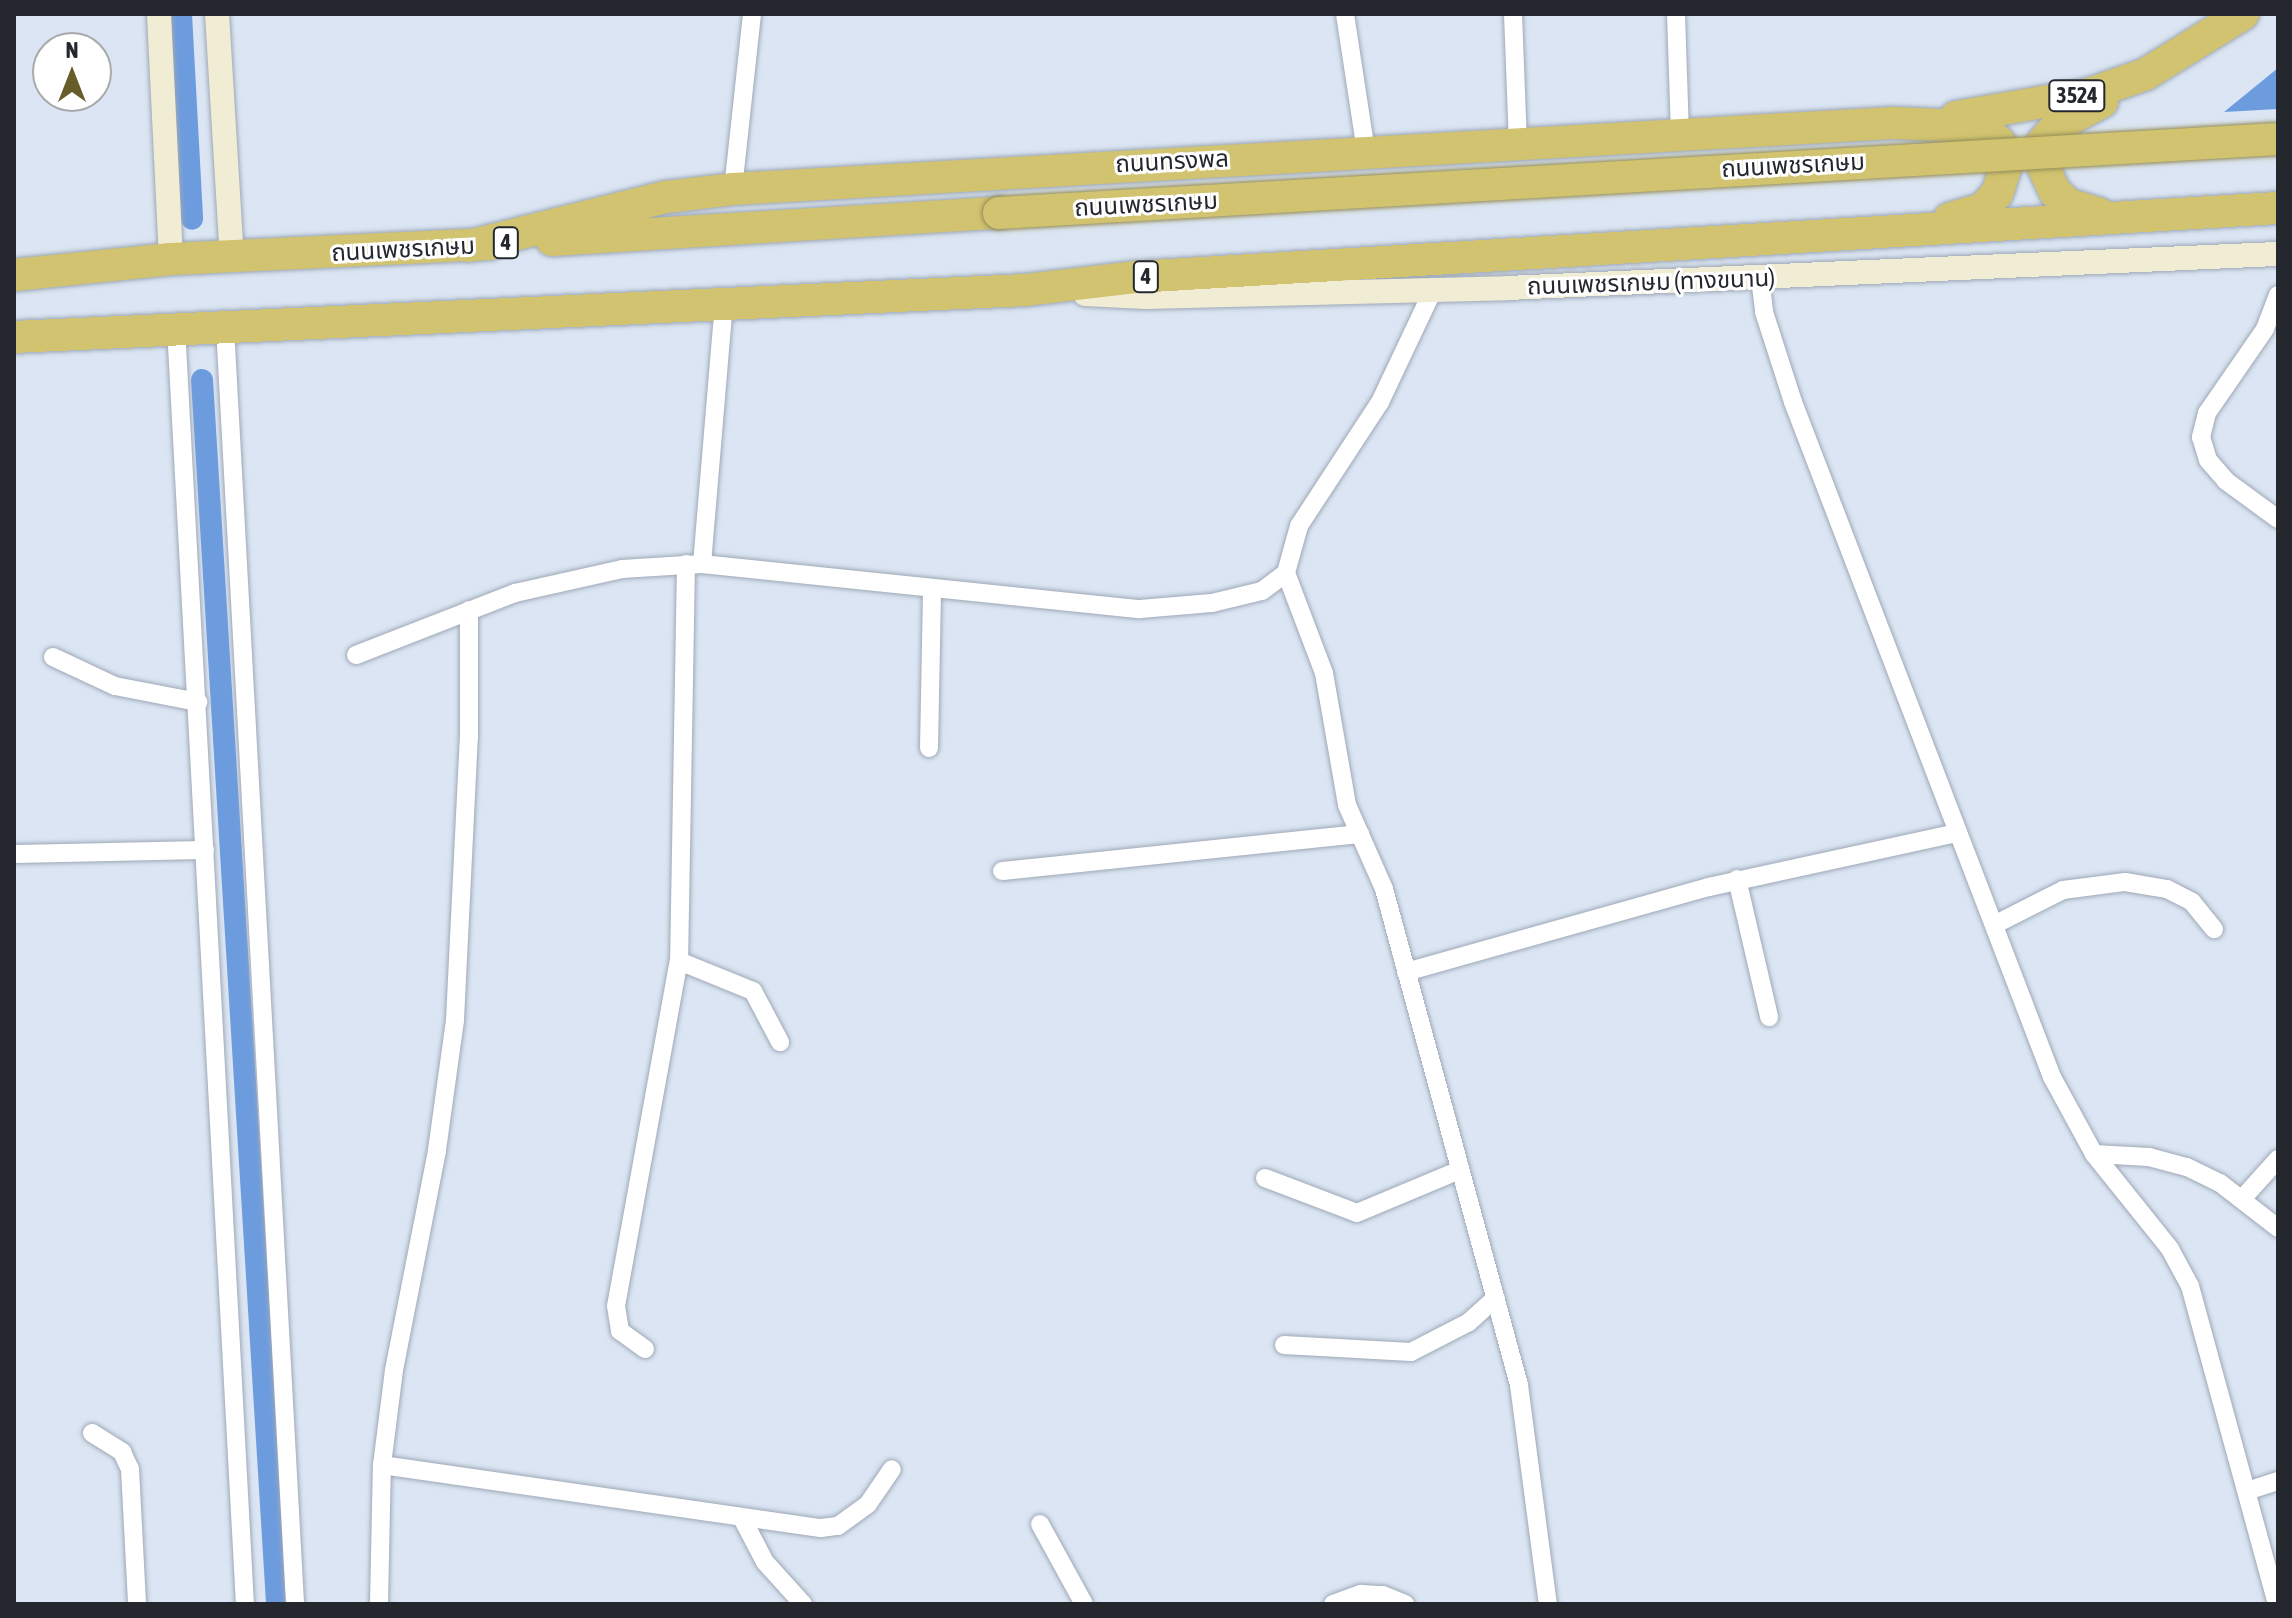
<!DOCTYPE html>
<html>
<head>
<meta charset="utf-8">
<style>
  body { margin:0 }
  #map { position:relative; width:2292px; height:1618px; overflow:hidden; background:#dbe5f3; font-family:"Asap Condensed","Noto Sans Thai",sans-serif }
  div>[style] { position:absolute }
  .water>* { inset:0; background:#6d9cde }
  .canal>* { height:22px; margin:-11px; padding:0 11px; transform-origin:11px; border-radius:11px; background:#6d9cde }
  .roads { filter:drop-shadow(0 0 2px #9ea8b6) drop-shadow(0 0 2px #9ea8b6) }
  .street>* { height:18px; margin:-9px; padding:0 9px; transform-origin:9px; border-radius:9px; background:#fff }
  .secondary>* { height:24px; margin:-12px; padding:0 12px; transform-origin:12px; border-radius:12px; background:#f1edd4 }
  .highway>* { height:32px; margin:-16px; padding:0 16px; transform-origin:16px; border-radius:16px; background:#d1c36f }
  .bridges { filter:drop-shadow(0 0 2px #948d58) drop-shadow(0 0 2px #948d58) }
  .highway-bridge>* { height:32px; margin:-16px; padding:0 16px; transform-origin:16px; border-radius:16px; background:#d1c36f }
  span { translate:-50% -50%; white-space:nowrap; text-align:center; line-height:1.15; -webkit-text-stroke:6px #fff; paint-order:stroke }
  .shield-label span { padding:2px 6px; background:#fff; border:2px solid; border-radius:6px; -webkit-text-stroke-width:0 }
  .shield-label { font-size:22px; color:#24282e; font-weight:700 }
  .street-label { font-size:24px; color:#24282e }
  .frame { position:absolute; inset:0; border:16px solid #24282e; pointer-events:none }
  .north { position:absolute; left:32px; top:32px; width:80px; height:80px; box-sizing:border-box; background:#fff; border:2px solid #a7a9ab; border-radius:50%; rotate:0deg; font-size:22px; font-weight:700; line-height:32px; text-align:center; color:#24282e }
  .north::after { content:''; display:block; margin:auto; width:28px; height:36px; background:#665d2a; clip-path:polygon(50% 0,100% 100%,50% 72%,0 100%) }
</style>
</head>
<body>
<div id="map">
  <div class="water">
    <div style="clip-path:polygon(2278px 68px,2278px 109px,2224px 112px)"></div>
  </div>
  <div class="canal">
    <div style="left:181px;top:14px;width:205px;rotate:86.9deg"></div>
    <div style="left:202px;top:380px;width:1226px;rotate:86.49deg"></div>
  </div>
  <div class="roads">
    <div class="street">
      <div style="left:1345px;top:14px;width:139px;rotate:81.3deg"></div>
      <div style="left:1513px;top:14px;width:128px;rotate:87.8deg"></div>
      <div style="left:1676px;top:14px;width:120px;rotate:88.1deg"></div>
      <div style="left:733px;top:189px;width:176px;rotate:-83.8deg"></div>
      <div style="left:1760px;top:278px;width:34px;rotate:83deg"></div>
      <div style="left:1764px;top:312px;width:95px;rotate:72.1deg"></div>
      <div style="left:1793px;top:402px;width:723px;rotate:69.01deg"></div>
      <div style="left:2052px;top:1077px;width:88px;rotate:61.4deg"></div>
      <div style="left:2094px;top:1154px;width:122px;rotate:51.3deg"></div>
      <div style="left:2170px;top:1249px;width:42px;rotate:61.6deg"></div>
      <div style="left:2190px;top:1286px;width:330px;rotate:74.7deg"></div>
      <div style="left:1433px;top:290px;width:124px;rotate:115.3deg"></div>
      <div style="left:1380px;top:402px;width:148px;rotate:123.2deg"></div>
      <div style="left:1299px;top:526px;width:49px;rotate:105.5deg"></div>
      <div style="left:1286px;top:573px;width:107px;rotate:69.2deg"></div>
      <div style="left:1324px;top:673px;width:134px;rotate:80.1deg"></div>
      <div style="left:1347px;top:805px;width:92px;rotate:66.2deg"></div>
      <div style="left:1384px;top:889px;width:514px;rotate:74.77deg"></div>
      <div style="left:1519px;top:1385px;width:221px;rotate:82.5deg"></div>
      <div style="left:2278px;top:295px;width:36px;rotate:111deg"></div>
      <div style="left:2265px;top:329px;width:102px;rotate:124.6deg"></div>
      <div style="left:2207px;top:413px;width:25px;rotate:104deg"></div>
      <div style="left:2201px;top:437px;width:24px;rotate:73deg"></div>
      <div style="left:2208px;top:460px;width:28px;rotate:49deg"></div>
      <div style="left:2226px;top:481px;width:64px;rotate:36.2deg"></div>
      <div style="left:176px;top:327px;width:1279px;rotate:86.91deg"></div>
      <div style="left:225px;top:327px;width:1279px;rotate:86.86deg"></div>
      <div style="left:686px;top:564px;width:397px;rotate:91deg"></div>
      <div style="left:679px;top:961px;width:80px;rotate:22.1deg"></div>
      <div style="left:753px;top:991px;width:58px;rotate:62.1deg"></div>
      <div style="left:702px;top:564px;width:262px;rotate:-85.2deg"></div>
      <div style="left:356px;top:655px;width:171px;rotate:-21.3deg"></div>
      <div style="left:515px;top:593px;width:110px;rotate:-12.6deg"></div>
      <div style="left:622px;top:569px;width:80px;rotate:-3.6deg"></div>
      <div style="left:702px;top:564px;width:440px;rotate:5.9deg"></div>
      <div style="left:1140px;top:609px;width:72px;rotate:-4.8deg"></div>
      <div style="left:1212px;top:603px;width:51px;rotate:-13.5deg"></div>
      <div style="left:1262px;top:591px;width:30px;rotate:-37deg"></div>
      <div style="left:53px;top:657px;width:68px;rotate:25.1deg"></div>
      <div style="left:115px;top:686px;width:85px;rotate:10.9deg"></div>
      <div style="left:929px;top:748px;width:156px;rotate:-88.9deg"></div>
      <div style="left:14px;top:854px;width:191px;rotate:-1.2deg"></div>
      <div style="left:1002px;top:871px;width:360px;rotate:-5.9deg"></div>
      <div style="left:1737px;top:879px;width:142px;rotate:76.9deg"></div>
      <div style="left:1994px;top:925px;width:77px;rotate:-26.9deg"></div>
      <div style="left:2063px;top:890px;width:63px;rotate:-7.4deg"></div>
      <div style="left:2125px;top:882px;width:43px;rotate:9.5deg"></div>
      <div style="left:2167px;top:889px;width:28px;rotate:27deg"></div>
      <div style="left:2192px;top:902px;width:35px;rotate:51deg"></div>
      <div style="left:1406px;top:972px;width:315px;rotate:-15.7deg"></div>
      <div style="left:1709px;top:887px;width:254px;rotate:-12.3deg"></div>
      <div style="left:2094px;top:1154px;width:55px;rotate:3.1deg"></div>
      <div style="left:2149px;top:1157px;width:39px;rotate:15deg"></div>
      <div style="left:2187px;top:1167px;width:37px;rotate:26deg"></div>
      <div style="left:2220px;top:1183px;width:73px;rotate:37.8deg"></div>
      <div style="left:1265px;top:1178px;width:98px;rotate:20.8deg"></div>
      <div style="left:1357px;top:1213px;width:112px;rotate:-22.7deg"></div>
      <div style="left:2242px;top:1199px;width:54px;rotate:-48deg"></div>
      <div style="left:1284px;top:1345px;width:127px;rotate:3.2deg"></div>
      <div style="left:1411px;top:1352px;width:65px;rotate:-27.3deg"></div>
      <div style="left:1469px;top:1322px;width:36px;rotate:-42deg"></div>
      <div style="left:645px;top:1349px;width:31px;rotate:-144deg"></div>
      <div style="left:620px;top:1331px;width:25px;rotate:-99deg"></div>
      <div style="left:616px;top:1306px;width:351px;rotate:-79.7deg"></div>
      <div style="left:92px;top:1433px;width:36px;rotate:32deg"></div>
      <div style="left:122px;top:1452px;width:19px;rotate:65deg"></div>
      <div style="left:130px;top:1469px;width:135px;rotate:87deg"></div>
      <div style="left:382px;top:1465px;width:443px;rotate:8.2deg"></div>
      <div style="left:821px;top:1528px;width:17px;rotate:-7deg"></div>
      <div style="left:838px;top:1526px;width:37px;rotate:-36deg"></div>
      <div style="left:868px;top:1504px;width:42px;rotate:-55.6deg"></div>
      <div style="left:2247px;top:1491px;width:33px;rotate:-18deg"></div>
      <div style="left:743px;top:1520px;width:47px;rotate:62.4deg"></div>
      <div style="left:765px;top:1562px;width:57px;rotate:47.9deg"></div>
      <div style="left:1040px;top:1524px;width:91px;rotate:61.2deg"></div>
      <div style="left:379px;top:1604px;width:139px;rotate:-88.8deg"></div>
      <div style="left:382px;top:1465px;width:96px;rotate:-82.8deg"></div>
      <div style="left:394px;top:1370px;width:224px;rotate:-78.9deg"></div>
      <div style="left:437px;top:1150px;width:131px;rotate:-82.1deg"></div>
      <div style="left:455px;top:1020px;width:282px;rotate:-87.2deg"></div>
      <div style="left:469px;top:738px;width:128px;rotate:-90deg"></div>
      <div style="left:1333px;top:1604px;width:30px;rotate:-20deg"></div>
      <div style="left:1361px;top:1594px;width:22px;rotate:3deg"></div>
      <div style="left:1383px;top:1595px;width:24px;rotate:22deg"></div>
    </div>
    <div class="secondary">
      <div style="left:159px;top:14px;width:245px;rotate:87.2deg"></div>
      <div style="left:217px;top:14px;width:245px;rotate:86.5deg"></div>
      <div style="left:1085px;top:294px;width:60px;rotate:2.9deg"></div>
      <div style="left:1145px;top:297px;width:362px;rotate:-1.4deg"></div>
      <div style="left:1507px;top:288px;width:772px;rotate:-2.53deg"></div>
    </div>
    <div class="highway">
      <div style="left:1956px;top:117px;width:135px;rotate:-9.8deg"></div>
      <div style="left:2089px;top:94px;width:60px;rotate:-19.3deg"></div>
      <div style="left:2146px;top:74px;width:114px;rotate:-31.7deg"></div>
      <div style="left:2100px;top:214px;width:34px;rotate:-163deg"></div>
      <div style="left:2068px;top:204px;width:18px;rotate:-137deg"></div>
      <div style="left:2055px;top:192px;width:29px;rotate:-115deg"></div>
      <div style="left:2043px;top:166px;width:24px;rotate:-90deg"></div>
      <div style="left:2043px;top:142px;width:21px;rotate:-49deg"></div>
      <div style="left:2057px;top:126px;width:51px;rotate:-28.1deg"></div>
      <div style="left:552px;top:240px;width:448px;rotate:-3.5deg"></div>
      <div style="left:469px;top:246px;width:203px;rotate:-14deg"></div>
      <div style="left:666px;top:197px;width:67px;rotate:-6.8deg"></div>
      <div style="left:733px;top:189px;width:1162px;rotate:-3.26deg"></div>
      <div style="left:1893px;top:123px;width:72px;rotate:2.4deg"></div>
      <div style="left:1965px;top:126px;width:20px;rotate:9deg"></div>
      <div style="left:1985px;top:129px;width:19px;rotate:43deg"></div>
      <div style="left:1999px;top:142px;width:22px;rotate:69deg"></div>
      <div style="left:2007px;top:163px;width:32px;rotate:108deg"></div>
      <div style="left:1997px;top:193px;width:21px;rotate:131deg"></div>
      <div style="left:1983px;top:209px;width:35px;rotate:164deg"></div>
      <div style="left:14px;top:275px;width:158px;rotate:-5.8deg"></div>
      <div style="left:171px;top:259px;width:319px;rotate:-2.7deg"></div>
      <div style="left:14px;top:337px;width:1012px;rotate:-2.66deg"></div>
      <div style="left:1025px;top:290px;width:112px;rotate:-6.7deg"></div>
      <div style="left:1136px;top:277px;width:1144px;rotate:-3.46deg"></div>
    </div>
  </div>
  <div class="bridges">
    <div class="highway-bridge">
      <div style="left:999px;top:213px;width:1281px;rotate:-3.31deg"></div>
    </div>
  </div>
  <div class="shield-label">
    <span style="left:2077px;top:96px">3524</span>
    <span style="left:506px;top:243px">4</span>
    <span style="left:1146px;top:277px">4</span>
  </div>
  <div class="street-label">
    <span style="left:1172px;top:161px;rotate:-3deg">ถนนทรงพล</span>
    <span style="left:1793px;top:165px;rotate:-3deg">ถนนเพชรเกษม</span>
    <span style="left:1146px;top:204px;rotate:-3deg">ถนนเพชรเกษม</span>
    <span style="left:403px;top:249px;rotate:-3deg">ถนนเพชรเกษม</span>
    <span style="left:1651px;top:282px;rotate:-2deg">ถนนเพชรเกษม (ทางขนาน)</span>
  </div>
  <div class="frame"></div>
  <div class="north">N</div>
</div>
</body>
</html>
